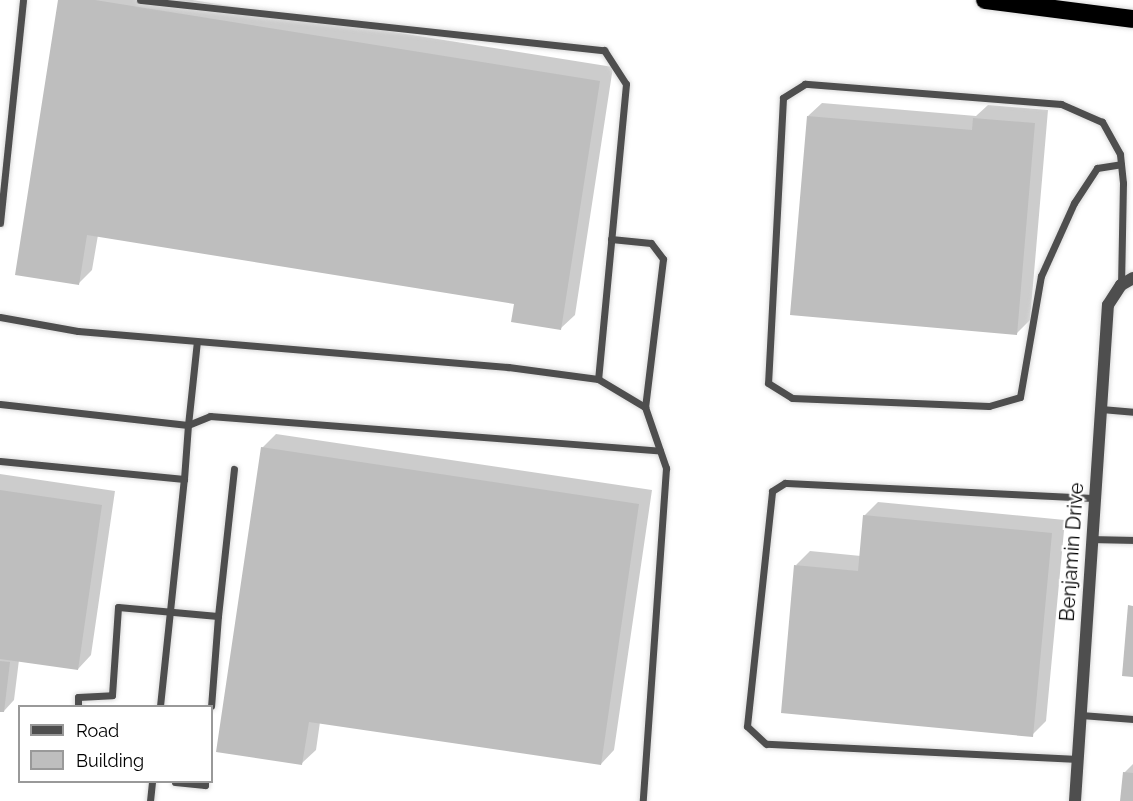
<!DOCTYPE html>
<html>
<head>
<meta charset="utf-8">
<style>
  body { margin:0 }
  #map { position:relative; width:1133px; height:801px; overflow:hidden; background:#fff; font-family:Raleway,sans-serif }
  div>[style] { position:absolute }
  .shadow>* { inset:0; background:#0003 }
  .building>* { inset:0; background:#bebebe }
  .roads { filter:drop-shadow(0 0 2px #dbdbdb) drop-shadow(0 0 2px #dbdbdb) }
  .service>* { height:7px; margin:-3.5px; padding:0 3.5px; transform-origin:3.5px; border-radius:3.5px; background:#4e4e4e }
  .minor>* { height:12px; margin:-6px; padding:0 6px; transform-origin:6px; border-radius:6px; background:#4e4e4e }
  .motorway>* { height:18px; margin:-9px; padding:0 9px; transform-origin:9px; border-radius:9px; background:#000 }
  span { translate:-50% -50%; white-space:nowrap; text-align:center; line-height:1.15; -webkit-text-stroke:4.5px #fff; paint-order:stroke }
  .street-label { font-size:20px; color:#000 }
  .legend { position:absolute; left:18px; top:705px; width:195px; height:78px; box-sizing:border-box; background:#fff; border:2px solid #999; margin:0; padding:8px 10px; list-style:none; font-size:18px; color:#000 }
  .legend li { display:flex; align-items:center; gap:12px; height:30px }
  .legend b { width:30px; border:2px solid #999 }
</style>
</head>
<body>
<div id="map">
  <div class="shadow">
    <div style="clip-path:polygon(59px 0,192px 0,613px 67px,575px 315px,561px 328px,516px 302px,98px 235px,92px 270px,79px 283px)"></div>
    <div style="clip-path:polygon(822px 103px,976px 116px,988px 105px,1048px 110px,1030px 320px,1016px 334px,808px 116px)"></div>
    <div style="clip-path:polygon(276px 434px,652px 490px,614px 750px,601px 764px,320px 722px,316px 750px,302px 763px,262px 448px)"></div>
    <div style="clip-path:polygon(0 474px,115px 491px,91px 655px,78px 669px,19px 660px,14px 700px,4px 711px,0 710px)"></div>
    <div style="clip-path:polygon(878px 502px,1065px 520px,1046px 721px,1032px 735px,796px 565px,810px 551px,861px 556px,864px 516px)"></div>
    <div style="clip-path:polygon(1133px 764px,1133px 801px,1122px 801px,1124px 773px)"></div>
  </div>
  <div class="building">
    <div style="clip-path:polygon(58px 0,95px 0,600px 81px,561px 330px,511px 322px,514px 304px,87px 235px,79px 285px,15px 275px)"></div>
    <div style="clip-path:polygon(807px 116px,972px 130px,973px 118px,1035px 123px,1017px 335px,790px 315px)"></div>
    <div style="clip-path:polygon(261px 447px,639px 504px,601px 765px,309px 722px,302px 765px,216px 752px)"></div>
    <div style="clip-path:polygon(0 490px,102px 505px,78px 670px,0 659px)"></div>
    <div style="clip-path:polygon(863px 515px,1052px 533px,1033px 737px,781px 713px,794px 565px,858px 571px)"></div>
    <div style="clip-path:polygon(1128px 605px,1133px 606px,1133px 677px,1122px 676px)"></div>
    <div style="clip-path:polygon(0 661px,10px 662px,4px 712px,0 712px)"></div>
    <div style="clip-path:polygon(1123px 772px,1133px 773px,1133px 801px,1120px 801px)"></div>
  </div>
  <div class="roads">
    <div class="service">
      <div style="left:140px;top:0;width:467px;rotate:6.2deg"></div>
      <div style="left:604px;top:50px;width:40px;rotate:57.1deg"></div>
      <div style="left:626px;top:84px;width:296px;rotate:95.4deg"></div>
      <div style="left:598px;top:379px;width:55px;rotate:30.8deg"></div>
      <div style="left:645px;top:407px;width:65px;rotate:71deg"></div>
      <div style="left:666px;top:468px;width:334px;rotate:94deg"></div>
      <div style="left:0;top:223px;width:224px;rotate:-84.1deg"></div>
      <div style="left:611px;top:239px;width:40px;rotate:5.7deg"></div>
      <div style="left:651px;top:243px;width:20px;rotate:53deg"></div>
      <div style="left:663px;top:259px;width:149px;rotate:96.9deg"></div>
      <div style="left:1121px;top:286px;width:103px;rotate:-88.9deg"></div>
      <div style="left:1123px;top:183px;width:29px;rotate:-96deg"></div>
      <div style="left:1120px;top:154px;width:37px;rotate:-119deg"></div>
      <div style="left:1102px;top:122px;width:45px;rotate:-156.3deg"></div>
      <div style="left:1061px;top:104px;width:257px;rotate:-175.5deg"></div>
      <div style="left:805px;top:84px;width:26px;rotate:148deg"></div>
      <div style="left:783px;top:98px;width:285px;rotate:93deg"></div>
      <div style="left:768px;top:383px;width:28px;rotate:32deg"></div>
      <div style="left:792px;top:398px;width:197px;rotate:2.3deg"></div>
      <div style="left:989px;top:406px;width:32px;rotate:-16deg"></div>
      <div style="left:1020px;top:397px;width:123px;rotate:-80.2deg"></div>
      <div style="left:1041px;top:276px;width:80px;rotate:-65.7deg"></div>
      <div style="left:1074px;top:203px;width:42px;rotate:-56.7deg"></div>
      <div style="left:1097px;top:168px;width:24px;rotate:-9deg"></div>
      <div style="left:0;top:317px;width:79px;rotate:10.2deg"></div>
      <div style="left:78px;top:331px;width:432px;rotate:4.8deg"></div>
      <div style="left:508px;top:367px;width:91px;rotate:7.6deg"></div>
      <div style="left:0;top:404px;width:189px;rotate:6.4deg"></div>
      <div style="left:188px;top:425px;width:84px;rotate:-83.9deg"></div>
      <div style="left:1101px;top:409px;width:32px;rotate:5deg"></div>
      <div style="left:0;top:461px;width:185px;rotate:5.6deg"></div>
      <div style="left:184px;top:479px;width:54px;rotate:-85.8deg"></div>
      <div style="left:188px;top:425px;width:24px;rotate:-22deg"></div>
      <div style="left:210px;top:416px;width:451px;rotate:4.4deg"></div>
      <div style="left:1092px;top:539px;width:41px;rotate:1.4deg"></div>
      <div style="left:218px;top:616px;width:148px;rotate:-83.8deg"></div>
      <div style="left:78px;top:706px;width:9px;rotate:-90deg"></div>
      <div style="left:78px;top:697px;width:34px;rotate:-3deg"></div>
      <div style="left:112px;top:695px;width:88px;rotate:-86.1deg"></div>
      <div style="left:118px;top:607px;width:100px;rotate:5.1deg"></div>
      <div style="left:218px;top:616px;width:90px;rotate:94.4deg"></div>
      <div style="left:160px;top:706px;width:228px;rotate:-84deg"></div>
      <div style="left:1081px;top:715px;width:52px;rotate:4.4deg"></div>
      <div style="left:1078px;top:759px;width:312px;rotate:-177.2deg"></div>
      <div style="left:766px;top:744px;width:26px;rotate:-137deg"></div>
      <div style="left:747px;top:726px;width:236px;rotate:-83.9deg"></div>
      <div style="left:772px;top:491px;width:15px;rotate:-32deg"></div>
      <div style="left:785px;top:483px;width:310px;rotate:2.8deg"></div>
      <div style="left:175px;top:782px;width:30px;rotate:6deg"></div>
      <div style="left:205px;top:785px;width:3px;rotate:-90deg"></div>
      <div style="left:150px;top:801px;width:19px;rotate:-84deg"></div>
    </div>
    <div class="minor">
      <div style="left:1075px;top:801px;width:497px;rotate:-86.2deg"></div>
      <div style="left:1108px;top:305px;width:24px;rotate:-57deg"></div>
      <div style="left:1121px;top:285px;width:14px;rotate:-30deg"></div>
    </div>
    <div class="motorway">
      <div style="left:985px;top:0;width:149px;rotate:7.3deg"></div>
    </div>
  </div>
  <div class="street-label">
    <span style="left:1072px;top:552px;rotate:-86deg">Benjamin Drive</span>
  </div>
  <ul class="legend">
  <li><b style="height:8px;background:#4e4e4e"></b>Road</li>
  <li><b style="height:16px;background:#bebebe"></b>Building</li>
  </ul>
</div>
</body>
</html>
